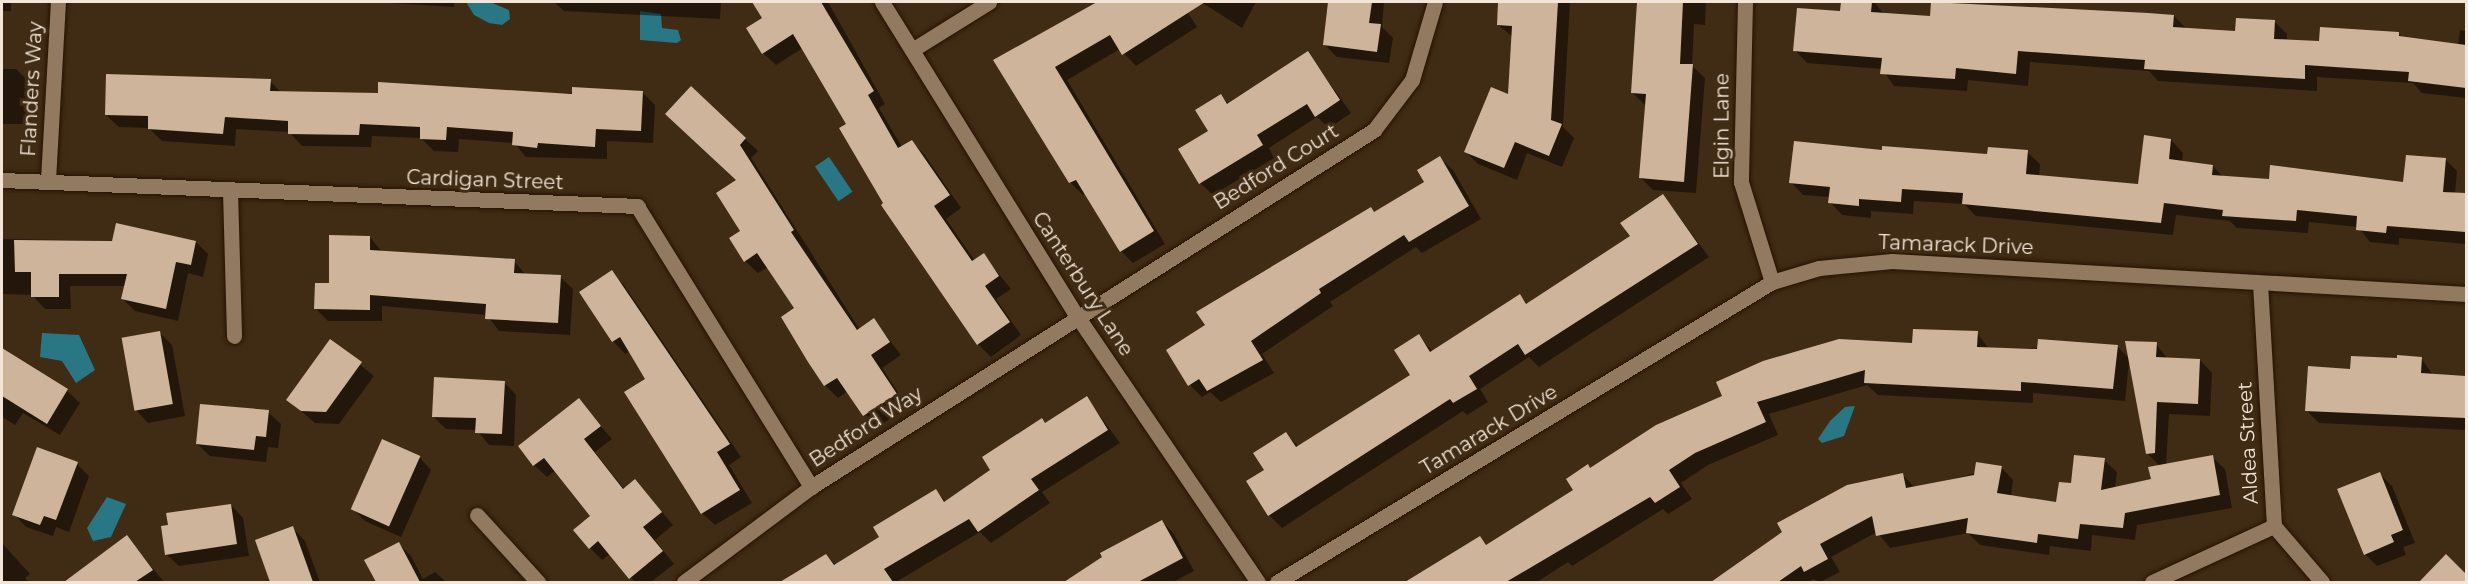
<!DOCTYPE html>
<html>
<head>
<meta charset="utf-8">
<style>
  body { margin:0 }
  #map { position:relative; width:2468px; height:584px; overflow:hidden; background:#402c14; font-family:Montserrat,sans-serif }
  div>[style] { position:absolute }
  .water>* { inset:0; background:#297684; transform-origin:0 0 }
  .shadow>* { inset:0; background:#0007; transform-origin:0 0 }
  .building>* { inset:0; background:#ceb49a; transform-origin:0 0 }
  .roads { filter:drop-shadow(0 0 2px #261300) drop-shadow(0 0 2px #261300) }
  .street>* { height:15px; margin:-7.5px; padding:0 7.5px; transform-origin:7.5px; border-radius:7.5px; background:#927a60 }
  span { translate:-50% -50%; white-space:nowrap; text-align:center; line-height:1.15; -webkit-text-stroke:6px #402c14; paint-order:stroke }
  .street-label { font-size:20px; color:#f3e5d7 }
  .frame { position:absolute; inset:0; border:3px solid #f3e5d7; pointer-events:none }
</style>
</head>
<body>
<div id="map">
  <div class="water">
    <div style="clip-path:polygon(466px 2px,490px 2px,509px 10px,510px 19px,502px 25px,489px 23px,474px 15px)"></div>
    <div style="clip-path:polygon(640px 11px,661px 14px,662px 28px,678px 30px,681px 40px,677px 43px,640px 40px)"></div>
    <div style="left:829px;top:157px;width:42px;height:17px;rotate:56deg"></div>
    <div style="clip-path:polygon(42px 333px,79px 335px,95px 370px,76px 383px,62px 361px,40px 357px)"></div>
    <div style="clip-path:polygon(1855px 406px,1844px 436px,1822px 443px,1818px 439px,1830px 421px,1845px 407px)"></div>
    <div style="clip-path:polygon(107px 497px,126px 504px,111px 537px,93px 541px,87px 528px)"></div>
  </div>
  <div class="shadow">
    <div style="left:2px;top:2px;width:9px;height:9px"></div>
    <div style="clip-path:polygon(374px 2px,454px 2px,454px 7px)"></div>
    <div style="clip-path:polygon(554px 2px,721px 2px,720px 19px,564px 11px)"></div>
    <div style="clip-path:polygon(753px 2px,828px 2px,885px 104px,879px 108px,902px 147px,912px 142px,924px 154px,961px 208px,946px 219px,975px 261px,983px 255px,1011px 289px,996px 299px,1021px 335px,991px 357px,978px 344px,883px 206px,885px 204px,848px 124px,803px 48px,776px 65px,763px 53px,764px 18px)"></div>
    <div style="clip-path:polygon(1098px 2px,1181px 2px,1197px 27px,1136px 66px,1120px 49px,1067px 80px,1165px 244px,1133px 263px,1121px 251px,1086px 193px,1083px 195px,1071px 183px,995px 60px)"></div>
    <div style="clip-path:polygon(1201px 2px,1256px 2px,1242px 28px)"></div>
    <div style="clip-path:polygon(1330px 2px,1384px 2px,1382px 27px,1393px 38px,1389px 63px,1337px 57px,1324px 44px)"></div>
    <div style="clip-path:polygon(1499px 2px,1570px 2px,1563px 127px,1574px 138px,1562px 167px,1527px 153px,1517px 180px,1478px 164px,1466px 152px,1509px 96px,1513px 37px,1498px 25px)"></div>
    <div style="clip-path:polygon(1637px 2px,1706px 2px,1705px 25px,1694px 24px,1692px 66px,1705px 78px,1696px 193px,1653px 190px,1640px 177px,1645px 105px,1633px 93px)"></div>
    <div style="clip-path:polygon(1843px 2px,1874px 2px,1884px 14px,1931px 18px,1932px 2px,2174px 16px,2187px 29px,2236px 33px,2275px 22px,2287px 34px,2287px 41px,2320px 43px,2399px 34px,2403px 38px,2458px 46px,2460px 30px,2466px 31px,2466px 98px,2422px 93px,2413px 83px,2317px 77px,2317px 91px,2158px 81px,2149px 71px,2030px 62px,2028px 86px,1968px 80px,1967px 91px,1894px 86px,1882px 69px,1807px 63px,1795px 50px,1842px 13px)"></div>
    <div style="clip-path:polygon(1308px 53px,1351px 113px,1329px 128px,1317px 117px,1269px 148px,1274px 158px,1213px 195px,1200px 183px,1221px 96px,1229px 104px)"></div>
    <div style="clip-path:polygon(2px 69px,16px 69px,29px 82px,28px 124px,2px 124px)"></div>
    <div style="clip-path:polygon(270px 81px,282px 93px,643px 93px,655px 105px,653px 143px,607px 141px,607px 159px,526px 157px,514px 143px,459px 139px,458px 152px,434px 151px,421px 138px,372px 136px,371px 147px,302px 146px,289px 132px,236px 129px,235px 146px,162px 141px,149px 128px,119px 127px,106px 115px)"></div>
    <div style="clip-path:polygon(679px 126px,745px 139px,758px 151px,751px 158px,860px 330px,874px 320px,901px 355px,882px 368px,908px 407px,876px 428px,848px 391px,838px 398px,826px 386px,783px 318px,796px 309px,768px 267px,758px 273px,745px 261px,738px 180px)"></div>
    <div style="clip-path:polygon(2171px 140px,2183px 153px,2182px 162px,2213px 166px,2224px 178px,2405px 184px,2445px 159px,2457px 171px,2455px 194px,2466px 195px,2466px 244px,2399px 238px,2399px 245px,2370px 242px,2358px 227px,2309px 222px,2308px 233px,2237px 228px,2230px 221px,2176px 215px,2173px 235px,1976px 216px,1964px 204px,1914px 201px,1913px 214px,1871px 211px,1871px 218px,1842px 215px,1830px 202px,1830px 197px,1803px 195px,1791px 182px,1883px 152px,1988px 155px,2027px 152px,2040px 164px,2039px 177px,2139px 186px)"></div>
    <div style="clip-path:polygon(1440px 158px,1453px 170px,1481px 219px,1422px 253px,1416px 247px,1330px 302px,1333px 306px,1262px 354px,1274px 373px,1221px 402px,1210px 392px,1202px 397px,1190px 385px,1426px 182px)"></div>
    <div style="clip-path:polygon(1663px 195px,1709px 257px,1539px 367px,1529px 357px,1480px 389px,1488px 402px,1467px 415px,1463px 411px,1282px 528px,1269px 515px,1266px 471px,1286px 434px,1298px 446px,1412px 375px,1419px 336px,1433px 352px,1520px 296px,1528px 304px,1632px 236px)"></div>
    <div style="clip-path:polygon(370px 237px,382px 252px,514px 261px,526px 275px,560px 277px,573px 289px,570px 335px,499px 331px,487px 315px,382px 306px,382px 321px,328px 321px,316px 309px)"></div>
    <div style="clip-path:polygon(2px 239px,196px 242px,208px 254px,203px 277px,188px 273px,178px 321px,135px 311px,123px 299px,126px 286px,70px 286px,71px 309px,45px 309px,32px 295px,2px 294px)"></div>
    <div style="clip-path:polygon(611px 272px,624px 285px,741px 457px,729px 465px,752px 503px,715px 525px,702px 513px,647px 379px,630px 351px,625px 354px,613px 341px)"></div>
    <div style="clip-path:polygon(160px 333px,172px 345px,185px 416px,148px 423px,136px 410px)"></div>
    <div style="clip-path:polygon(1977px 333px,1989px 349px,2117px 346px,2130px 359px,2156px 344px,2168px 359px,2200px 360px,2212px 373px,2210px 416px,2169px 414px,2166px 465px,2212px 457px,2225px 469px,2232px 508px,2137px 525px,2135px 540px,2092px 535px,2091px 551px,2050px 546px,2049px 555px,1980px 545px,1968px 533px,1890px 548px,1877px 532px,1831px 557px,1840px 572px,1820px 582px,1813px 579px,1808px 582px,1713px 582px,1784px 532px,1903px 475px,1915px 488px,2001px 467px,2013px 480px,2011px 497px,2058px 504px,2072px 485px,2104px 460px,2117px 472px,2115px 488px,2152px 480px,2160px 466px,2147px 453px,2129px 361px,2125px 401px,2033px 393px,2033px 403px,1878px 395px,1867px 385px,1769px 414px,1778px 435px,1708px 465px,1681px 483px,1692px 499px,1668px 514px,1663px 509px,1572px 566px,1568px 562px,1537px 582px,1408px 582px,1480px 538px,1488px 546px,1575px 491px,1588px 466px,1591px 469px,1657px 426px,1913px 345px)"></div>
    <div style="clip-path:polygon(330px 341px,374px 376px,339px 424px,315px 423px,288px 400px)"></div>
    <div style="clip-path:polygon(7px 353px,67px 391px,80px 403px,60px 435px,23px 413px,15px 425px,2px 417px,2px 361px)"></div>
    <div style="clip-path:polygon(2421px 358px,2433px 375px,2466px 376px,2466px 430px,2319px 423px,2307px 411px,2352px 371px)"></div>
    <div style="clip-path:polygon(504px 382px,516px 395px,514px 446px,489px 445px,477px 430px,446px 429px,433px 416px)"></div>
    <div style="clip-path:polygon(1087px 398px,1120px 443px,1042px 492px,1050px 503px,991px 543px,980px 532px,896px 582px,809px 582px,802px 570px,826px 555px,836px 565px,881px 537px,936px 491px,946px 502px,992px 470px,1046px 425px)"></div>
    <div style="clip-path:polygon(578px 400px,612px 439px,595px 452px,625px 490px,647px 494px,673px 525px,655px 540px,674px 564px,651px 582px,635px 582px,610px 554px,602px 560px,590px 548px,593px 516px,556px 470px,547px 477px,534px 465px)"></div>
    <div style="clip-path:polygon(268px 412px,281px 424px,278px 448px,268px 447px,266px 462px,210px 456px,197px 444px)"></div>
    <div style="clip-path:polygon(419px 457px,431px 470px,401px 537px,365px 521px,353px 509px)"></div>
    <div style="clip-path:polygon(77px 464px,89px 476px,69px 532px,56px 527px,53px 536px,26px 527px,14px 514px)"></div>
    <div style="clip-path:polygon(2380px 474px,2392px 486px,2415px 543px,2403px 547px,2406px 555px,2377px 566px,2365px 554px)"></div>
    <div style="clip-path:polygon(231px 505px,243px 518px,249px 556px,179px 566px,166px 554px)"></div>
    <div style="clip-path:polygon(1162px 521px,1174px 534px,1194px 571px,1173px 582px,1067px 582px)"></div>
    <div style="clip-path:polygon(293px 528px,305px 541px,320px 582px,272px 582px,257px 541px)"></div>
    <div style="clip-path:polygon(127px 537px,164px 582px,71px 582px,70px 580px)"></div>
    <div style="clip-path:polygon(2px 543px,30px 574px,25px 578px,29px 582px,2px 582px)"></div>
    <div style="clip-path:polygon(399px 544px,411px 556px,423px 579px,435px 572px,446px 582px,378px 582px,366px 560px)"></div>
    <div style="clip-path:polygon(2446px 556px,2466px 576px,2466px 582px,2421px 582px)"></div>
  </div>
  <div class="building">
    <div style="clip-path:polygon(752px 2px,821px 2px,874px 91px,868px 95px,898px 148px,912px 140px,950px 195px,934px 206px,972px 261px,984px 253px,999px 276px,985px 286px,1010px 322px,977px 345px,881px 205px,883px 203px,839px 128px,846px 124px,793px 34px,762px 54px,746px 28px,762px 18px)"></div>
    <div style="clip-path:polygon(1097px 2px,1205px 2px,1122px 55px,1110px 35px,1055px 67px,1154px 231px,1120px 252px,1076px 180px,1069px 183px,993px 60px)"></div>
    <div style="clip-path:polygon(1328px 2px,1372px 2px,1369px 23px,1381px 24px,1377px 52px,1323px 45px)"></div>
    <div style="clip-path:polygon(1498px 2px,1558px 2px,1551px 120px,1562px 124px,1549px 156px,1515px 142px,1504px 168px,1464px 152px,1491px 87px,1508px 94px,1512px 26px,1497px 25px)"></div>
    <div style="clip-path:polygon(1637px 2px,1683px 2px,1680px 64px,1693px 64px,1684px 182px,1639px 178px,1646px 94px,1631px 93px)"></div>
    <div style="clip-path:polygon(1841px 2px,1872px 2px,1871px 12px,1930px 16px,1931px 2px,2148px 13px,2174px 15px,2173px 27px,2235px 31px,2236px 18px,2275px 20px,2274px 39px,2319px 41px,2320px 27px,2399px 32px,2399px 36px,2466px 45px,2466px 88px,2408px 81px,2409px 72px,2305px 65px,2305px 79px,2144px 69px,2145px 60px,2018px 51px,2016px 74px,1956px 68px,1955px 79px,1880px 74px,1882px 58px,1793px 51px,1797px 8px,1840px 11px)"></div>
    <div style="clip-path:polygon(1308px 51px,1340px 100px,1315px 117px,1307px 104px,1257px 135px,1263px 145px,1199px 184px,1178px 149px,1208px 131px,1195px 110px,1221px 94px,1227px 104px)"></div>
    <div style="clip-path:polygon(106px 74px,271px 79px,270px 91px,378px 93px,378px 82px,572px 94px,572px 87px,643px 91px,641px 131px,596px 129px,595px 147px,538px 143px,537px 148px,512px 145px,513px 132px,447px 127px,446px 140px,420px 139px,420px 127px,360px 124px,359px 135px,288px 134px,288px 121px,225px 117px,223px 134px,148px 129px,148px 116px,105px 115px)"></div>
    <div style="clip-path:polygon(691px 86px,746px 138px,740px 145px,794px 230px,791px 232px,857px 330px,874px 318px,890px 342px,871px 355px,897px 394px,863px 416px,837px 378px,824px 386px,808px 362px,781px 317px,794px 308px,757px 253px,744px 262px,729px 238px,740px 231px,716px 193px,736px 180px,665px 114px)"></div>
    <div style="clip-path:polygon(2144px 135px,2171px 139px,2169px 159px,2213px 165px,2212px 175px,2269px 179px,2270px 165px,2403px 182px,2406px 155px,2446px 158px,2443px 192px,2466px 193px,2466px 232px,2387px 226px,2386px 233px,2356px 230px,2357px 216px,2297px 210px,2296px 221px,2222px 216px,2223px 210px,2164px 203px,2161px 223px,1962px 204px,1963px 193px,1902px 189px,1901px 202px,1859px 199px,1859px 206px,1828px 203px,1830px 187px,1789px 183px,1794px 141px,1882px 150px,1882px 146px,1987px 154px,1988px 147px,2028px 150px,2026px 174px,2138px 184px)"></div>
    <div style="clip-path:polygon(1440px 156px,1469px 206px,1409px 242px,1404px 235px,1319px 289px,1321px 293px,1251px 341px,1263px 360px,1207px 391px,1199px 379px,1188px 386px,1166px 350px,1205px 325px,1196px 312px,1371px 207px,1374px 212px,1424px 182px,1417px 170px)"></div>
    <div style="clip-path:polygon(1663px 194px,1698px 244px,1525px 355px,1518px 344px,1469px 376px,1477px 389px,1453px 403px,1450px 399px,1268px 516px,1246px 481px,1264px 470px,1253px 453px,1286px 432px,1296px 447px,1410px 375px,1394px 350px,1419px 334px,1430px 352px,1520px 294px,1526px 304px,1630px 236px,1620px 223px)"></div>
    <div style="clip-path:polygon(116px 223px,196px 241px,191px 265px,176px 262px,166px 309px,121px 299px,127px 274px,59px 274px,59px 297px,31px 297px,31px 272px,15px 272px,14px 240px,112px 241px)"></div>
    <div style="clip-path:polygon(329px 235px,370px 236px,370px 250px,515px 259px,514px 273px,561px 275px,558px 323px,485px 319px,486px 304px,370px 295px,370px 310px,314px 309px,315px 283px,329px 283px)"></div>
    <div style="clip-path:polygon(612px 270px,730px 444px,717px 452px,740px 490px,701px 514px,624px 392px,645px 379px,620px 337px,612px 342px,579px 292px)"></div>
    <div style="clip-path:polygon(1913px 329px,1978px 331px,1977px 347px,2037px 349px,2038px 339px,2118px 345px,2113px 389px,2021px 382px,2021px 391px,1864px 383px,1865px 370px,1757px 402px,1766px 422px,1695px 453px,1669px 470px,1680px 487px,1655px 503px,1650px 497px,1506px 582px,1405px 582px,1480px 536px,1486px 545px,1573px 490px,1566px 479px,1588px 464px,1590px 468px,1656px 425px,1722px 396px,1716px 382px,1763px 361px,1839px 339px,1912px 343px)"></div>
    <div style="left:160px;top:331px;width:74px;height:39px;rotate:80deg"></div>
    <div style="clip-path:polygon(330px 339px,362px 362px,326px 412px,301px 411px,286px 400px)"></div>
    <div style="clip-path:polygon(2125px 341px,2157px 342px,2156px 357px,2200px 359px,2198px 404px,2157px 402px,2155px 453px,2146px 454px)"></div>
    <div style="clip-path:polygon(2px 348px,68px 389px,47px 424px,2px 396px)"></div>
    <div style="clip-path:polygon(2397px 355px,2422px 357px,2421px 373px,2466px 376px,2465px 418px,2305px 411px,2308px 366px,2350px 369px,2351px 356px,2397px 358px)"></div>
    <div style="clip-path:polygon(434px 377px,505px 381px,502px 434px,475px 433px,476px 418px,432px 417px)"></div>
    <div style="clip-path:polygon(1087px 396px,1108px 430px,1031px 479px,1039px 490px,978px 532px,969px 519px,884px 569px,893px 582px,780px 582px,826px 554px,834px 565px,879px 537px,873px 527px,936px 489px,944px 502px,990px 470px,982px 457px,1042px 418px,1045px 423px)"></div>
    <div style="clip-path:polygon(579px 398px,601px 426px,584px 439px,623px 489px,635px 479px,662px 512px,643px 527px,663px 551px,629px 579px,598px 541px,589px 549px,573px 530px,590px 516px,544px 458px,533px 466px,518px 446px)"></div>
    <div style="clip-path:polygon(200px 404px,269px 410px,266px 437px,256px 436px,254px 450px,196px 444px)"></div>
    <div style="left:382px;top:439px;width:42px;height:77px;rotate:24deg"></div>
    <div style="clip-path:polygon(37px 447px,78px 462px,56px 520px,44px 516px,40px 525px,12px 515px)"></div>
    <div style="clip-path:polygon(2074px 455px,2105px 458px,2101px 490px,2151px 479px,2148px 467px,2213px 455px,2220px 495px,2125px 513px,2123px 528px,2080px 524px,2078px 539px,2038px 534px,2037px 543px,1966px 533px,1968px 518px,1876px 536px,1872px 516px,1820px 544px,1828px 559px,1804px 572px,1801px 566px,1778px 582px,1711px 582px,1782px 532px,1777px 523px,1847px 485px,1903px 473px,1906px 488px,1974px 475px,1976px 462px,2002px 466px,1997px 493px,2056px 502px,2059px 482px,2071px 483px)"></div>
    <div style="clip-path:polygon(2380px 472px,2403px 530px,2391px 535px,2394px 542px,2364px 555px,2337px 489px)"></div>
    <div style="clip-path:polygon(231px 504px,237px 544px,165px 555px,161px 526px,168px 525px,166px 513px)"></div>
    <div style="clip-path:polygon(1162px 520px,1183px 558px,1138px 582px,1064px 582px,1102px 557px,1100px 553px)"></div>
    <div style="clip-path:polygon(293px 526px,313px 582px,270px 582px,255px 540px)"></div>
    <div style="clip-path:polygon(127px 535px,153px 570px,135px 582px,64px 582px)"></div>
    <div style="clip-path:polygon(399px 542px,420px 582px,376px 582px,364px 560px)"></div>
    <div style="clip-path:polygon(2446px 554px,2466px 574px,2466px 582px,2419px 582px)"></div>
  </div>
  <div class="roads">
    <div class="street">
      <div style="left:882px;top:2px;width:370px;rotate:58.2deg"></div>
      <div style="left:1077px;top:316px;width:322px;rotate:55.8deg"></div>
      <div style="left:1745px;top:2px;width:180px;rotate:91.3deg"></div>
      <div style="left:1741px;top:182px;width:105px;rotate:72.8deg"></div>
      <div style="left:912px;top:50px;width:91px;rotate:-31.9deg"></div>
      <div style="left:2px;top:180px;width:636px;rotate:2.34deg"></div>
      <div style="left:637px;top:206px;width:331px;rotate:58.2deg"></div>
      <div style="left:48px;top:180px;width:178px;rotate:-86.8deg"></div>
      <div style="left:230px;top:191px;width:145px;rotate:88.4deg"></div>
      <div style="left:2260px;top:283px;width:243px;rotate:86.7deg"></div>
      <div style="left:2274px;top:526px;width:74px;rotate:49.4deg"></div>
      <div style="left:477px;top:515px;width:91px;rotate:47.7deg"></div>
      <div style="left:684px;top:582px;width:159px;rotate:-36.8deg"></div>
      <div style="left:811px;top:487px;width:667px;rotate:-32.38deg"></div>
      <div style="left:1374px;top:130px;width:63px;rotate:-52.8deg"></div>
      <div style="left:1412px;top:80px;width:81px;rotate:-73.6deg"></div>
      <div style="left:1277px;top:582px;width:579px;rotate:-31.22deg"></div>
      <div style="left:1772px;top:282px;width:49px;rotate:-16.6deg"></div>
      <div style="left:1819px;top:268px;width:73px;rotate:-5.5deg"></div>
      <div style="left:1892px;top:261px;width:575px;rotate:3.29deg"></div>
      <div style="left:2152px;top:582px;width:134px;rotate:-24.7deg"></div>
    </div>
  </div>
  <div class="street-label">
    <span style="left:32px;top:89px;rotate:-87deg">Flanders Way</span>
    <span style="left:1722px;top:126px;rotate:-90deg">Elgin Lane</span>
    <span style="left:1276px;top:167px;rotate:-32deg">Bedford Court</span>
    <span style="left:485px;top:180px;rotate:2deg">Cardigan Street</span>
    <span style="left:1956px;top:245px;rotate:2deg">Tamarack Drive</span>
    <span style="left:1083px;top:284px;rotate:57deg">Canterbury Lane</span>
    <span style="left:866px;top:427px;rotate:-33deg">Bedford Way</span>
    <span style="left:1489px;top:430px;rotate:-31deg">Tamarack Drive</span>
    <span style="left:2248px;top:443px;rotate:-93deg">Aldea Street</span>
  </div>
  <div class="frame"></div>
</div>
</body>
</html>
